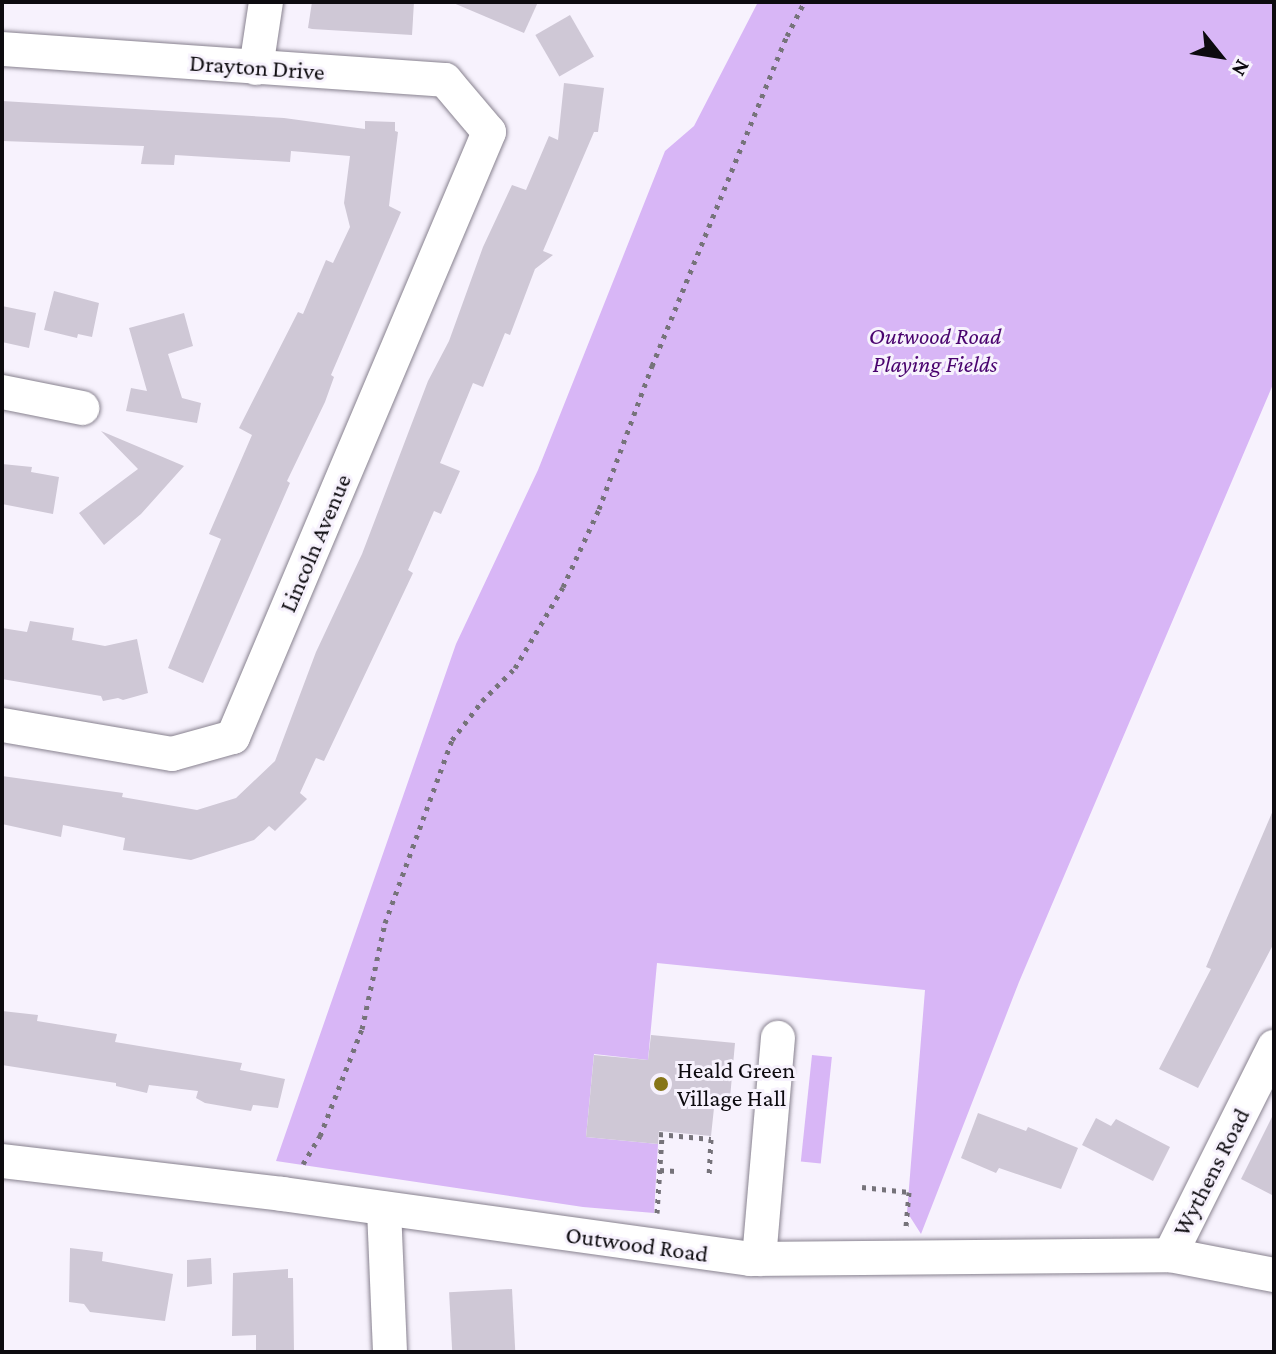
<!DOCTYPE html>
<html>
<head>
<meta charset="utf-8">
<style>
  body { margin:0 }
  #map { position:relative; width:1276px; height:1354px; overflow:hidden; background:#f7f2fd; font-family:"Crimson Pro",serif }
  div>[style] { position:absolute }
  .green>* { inset:0; background:#d8b6f6; transform-origin:0 0 }
  .building>* { inset:0; background:#cfc8d6; transform-origin:0 0 }
  .path>* { height:5px; margin-top:-2.5px; transform-origin:0; background:repeating-linear-gradient(90deg,#76737a 0 4px,transparent 0 10px) }
  .roads { filter:drop-shadow(0 0 2px #88828f) drop-shadow(0 0 2px #88828f) }
  .minor>* { height:34px; margin:-17px; padding:0 17px; transform-origin:17px; border-radius:17px; background:#fff }
  .dots>* { width:22px; height:22px; translate:-50% -50%; box-sizing:border-box; border:4px solid #f7f2fd; border-radius:50% }
  span { translate:-50% -50%; white-space:nowrap; text-align:center; line-height:1.15; -webkit-text-stroke:6px #f7f2fd; paint-order:stroke }
  .street-label { font-size:24px; color:#0d0b0f }
  .park-label { font-size:24px; color:#49036e; font-style:italic }
  .poi-label { font-size:24px; color:#0d0b0f }
  .left { translate:0 -50%; text-align:left }
  .frame { position:absolute; inset:0; border:4px solid #0d0b0f; pointer-events:none }
  .north { position:absolute; left:1180px; top:16px; width:80px; height:80px; -webkit-text-stroke:6px #f7f2fd; paint-order:stroke; rotate:120deg; font-size:22px; font-weight:700; line-height:32px; text-align:center; color:#0d0b0f }
  .north::after { content:''; display:block; margin:auto; width:28px; height:36px; background:#0d0b0f; clip-path:polygon(50% 0,100% 100%,50% 72%,0 100%) }
</style>
</head>
<body>
<div id="map">
  <div class="green">
    <div style="clip-path:polygon(758px 2px,1274px 2px,1274px 382px,1019px 982px,921px 1234px,907px 1212px,925px 990px,657px 963px,648px 1060px,594px 1054px,586px 1137px,658px 1144px,654px 1213px,583px 1207px,276px 1161px,456px 644px,538px 470px,665px 151px,694px 126px)"></div>
    <div style="left:812px;top:1055px;width:20px;height:107px;rotate:6deg"></div>
  </div>
  <div class="building">
    <div style="clip-path:polygon(312px 2px,414px 2px,412px 35px,312px 29px,308px 28px)"></div>
    <div style="clip-path:polygon(451px 2px,538px 2px,524px 33px)"></div>
    <div style="left:570px;top:15px;width:48px;height:40px;rotate:60deg"></div>
    <div style="clip-path:polygon(564px 83px,604px 88px,598px 132px,594px 132px,543px 251px,553px 255px,535px 269px,510px 335px,505px 333px,483px 387px,473px 383px,440px 463px,460px 471px,441px 514px,434px 511px,408px 570px,413px 573px,324px 761px,316px 758px,300px 793px,307px 799px,275px 831px,269px 826px,254px 840px,191px 860px,123px 850px,125px 838px,63px 825px,61px 837px,2px 824px,2px 776px,123px 793px,122px 797px,197px 810px,236px 798px,275px 761px,316px 652px,362px 554px,428px 381px,449px 341px,483px 247px,512px 185px,526px 190px,549px 136px,558px 140px)"></div>
    <div style="clip-path:polygon(2px 101px,284px 118px,365px 129px,365px 121px,395px 122px,395px 131px,398px 132px,389px 206px,401px 212px,331px 375px,334px 377px,325px 402px,287px 481px,290px 483px,203px 683px,168px 668px,221px 539px,209px 534px,252px 435px,239px 428px,298px 312px,303px 314px,326px 260px,333px 263px,350px 227px,344px 203px,350px 156px,291px 151px,290px 162px,175px 155px,174px 165px,141px 164px,144px 146px,2px 141px)"></div>
    <div style="clip-path:polygon(54px 291px,99px 303px,92px 337px,78px 334px,77px 338px,44px 330px)"></div>
    <div style="clip-path:polygon(2px 306px,36px 313px,29px 348px,2px 342px)"></div>
    <div style="clip-path:polygon(184px 313px,193px 346px,168px 354px,182px 398px,201px 403px,197px 423px,126px 411px,131px 388px,147px 391px,129px 328px)"></div>
    <div style="clip-path:polygon(101px 431px,184px 466px,141px 514px,104px 545px,79px 513px,138px 469px)"></div>
    <div style="clip-path:polygon(2px 464px,32px 467px,31px 472px,59px 477px,53px 514px,2px 504px)"></div>
    <div style="clip-path:polygon(30px 621px,74px 628px,72px 640px,105px 646px,137px 639px,148px 693px,123px 700px,118px 698px,103px 701px,101px 696px,2px 679px,2px 628px,27px 632px)"></div>
    <div style="clip-path:polygon(1274px 808px,1274px 943px,1198px 1088px,1159px 1069px,1211px 969px,1206px 967px)"></div>
    <div style="clip-path:polygon(2px 1011px,38px 1015px,37px 1021px,117px 1034px,115px 1042px,242px 1063px,240px 1070px,285px 1079px,278px 1108px,253px 1105px,251px 1111px,205px 1103px,196px 1098px,198px 1091px,149px 1085px,147px 1093px,116px 1086px,116px 1083px,2px 1065px)"></div>
    <div style="clip-path:polygon(651px 1035px,735px 1043px,729px 1109px,714px 1108px,711px 1136px,659px 1131px,658px 1144px,586px 1137px,594px 1055px,648px 1060px)"></div>
    <div style="clip-path:polygon(978px 1113px,1026px 1131px,1028px 1127px,1078px 1148px,1061px 1189px,999px 1168px,996px 1173px,961px 1158px)"></div>
    <div style="clip-path:polygon(1274px 1113px,1274px 1196px,1241px 1179px)"></div>
    <div style="clip-path:polygon(1096px 1118px,1111px 1126px,1116px 1119px,1170px 1147px,1153px 1181px,1082px 1145px)"></div>
    <div style="clip-path:polygon(70px 1248px,103px 1252px,102px 1261px,173px 1274px,165px 1321px,90px 1312px,84px 1304px,69px 1302px)"></div>
    <div style="clip-path:polygon(211px 1258px,212px 1284px,187px 1287px,187px 1260px)"></div>
    <div style="clip-path:polygon(288px 1269px,288px 1278px,293px 1278px,294px 1352px,256px 1352px,256px 1335px,232px 1336px,233px 1273px)"></div>
    <div style="left:512px;top:1289px;width:63px;height:63px;rotate:87deg"></div>
  </div>
  <div class="path">
    <div style="left:659px;top:1134px;width:52px;rotate:5.5deg"></div>
    <div style="left:711px;top:1139px;width:35px;rotate:93deg"></div>
    <div style="left:303px;top:1164px;width:33px;rotate:-59deg"></div>
    <div style="left:320px;top:1136px;width:115px;rotate:-68.6deg"></div>
    <div style="left:362px;top:1029px;width:108px;rotate:-77.8deg"></div>
    <div style="left:385px;top:923px;width:195px;rotate:-69.9deg"></div>
    <div style="left:452px;top:740px;width:49px;rotate:-52.4deg"></div>
    <div style="left:482px;top:701px;width:47px;rotate:-45deg"></div>
    <div style="left:515px;top:668px;width:94px;rotate:-59.3deg"></div>
    <div style="left:563px;top:587px;width:86px;rotate:-65.2deg"></div>
    <div style="left:599px;top:509px;width:153px;rotate:-69.7deg"></div>
    <div style="left:652px;top:366px;width:357px;rotate:-67.8deg"></div>
    <div style="left:787px;top:36px;width:38px;rotate:-63deg"></div>
    <div style="left:660px;top:1170px;width:16px;rotate:4deg"></div>
    <div style="left:862px;top:1187px;width:47px;rotate:6.1deg"></div>
    <div style="left:909px;top:1192px;width:36px;rotate:95deg"></div>
    <div style="left:657px;top:1213px;width:78px;rotate:-86.3deg"></div>
  </div>
  <div class="roads">
    <div class="minor">
      <div style="left:2px;top:49px;width:444px;rotate:4deg"></div>
      <div style="left:445px;top:80px;width:68px;rotate:49.8deg"></div>
      <div style="left:489px;top:132px;width:657px;rotate:112.94deg"></div>
      <div style="left:233px;top:737px;width:63px;rotate:164.4deg"></div>
      <div style="left:172px;top:754px;width:172px;rotate:-170.3deg"></div>
      <div style="left:256px;top:68px;width:67px;rotate:-81.4deg"></div>
      <div style="left:2px;top:392px;width:82px;rotate:11.3deg"></div>
      <div style="left:2px;top:1161px;width:282px;rotate:6.7deg"></div>
      <div style="left:282px;top:1194px;width:472px;rotate:7.9deg"></div>
      <div style="left:750px;top:1259px;width:420px;rotate:-0.5deg"></div>
      <div style="left:1170px;top:1255px;width:106px;rotate:10.9deg"></div>
      <div style="left:384px;top:1209px;width:143px;rotate:87.6deg"></div>
      <div style="left:1170px;top:1255px;width:233px;rotate:-63.4deg"></div>
      <div style="left:759px;top:1259px;width:222px;rotate:-85.1deg"></div>
    </div>
  </div>
  <div class="dots">
    <div style="left:661px;top:1084px;background:#867518"></div>
  </div>
  <div class="street-label">
    <span style="left:257px;top:67px;rotate:4deg">Drayton Drive</span>
    <span style="left:315px;top:543px;rotate:-67deg">Lincoln Avenue</span>
    <span style="left:1211px;top:1172px;rotate:-63deg">Wythens Road</span>
    <span style="left:637px;top:1244px;rotate:8deg">Outwood Road</span>
  </div>
  <div class="park-label">
    <span style="left:935px;top:350px">Outwood Road<br>Playing Fields</span>
  </div>
  <div class="poi-label">
    <span class="left" style="left:677px;top:1084px">Heald Green<br>Village Hall</span>
  </div>
  <div class="frame"></div>
  <div class="north">N</div>
</div>
</body>
</html>
